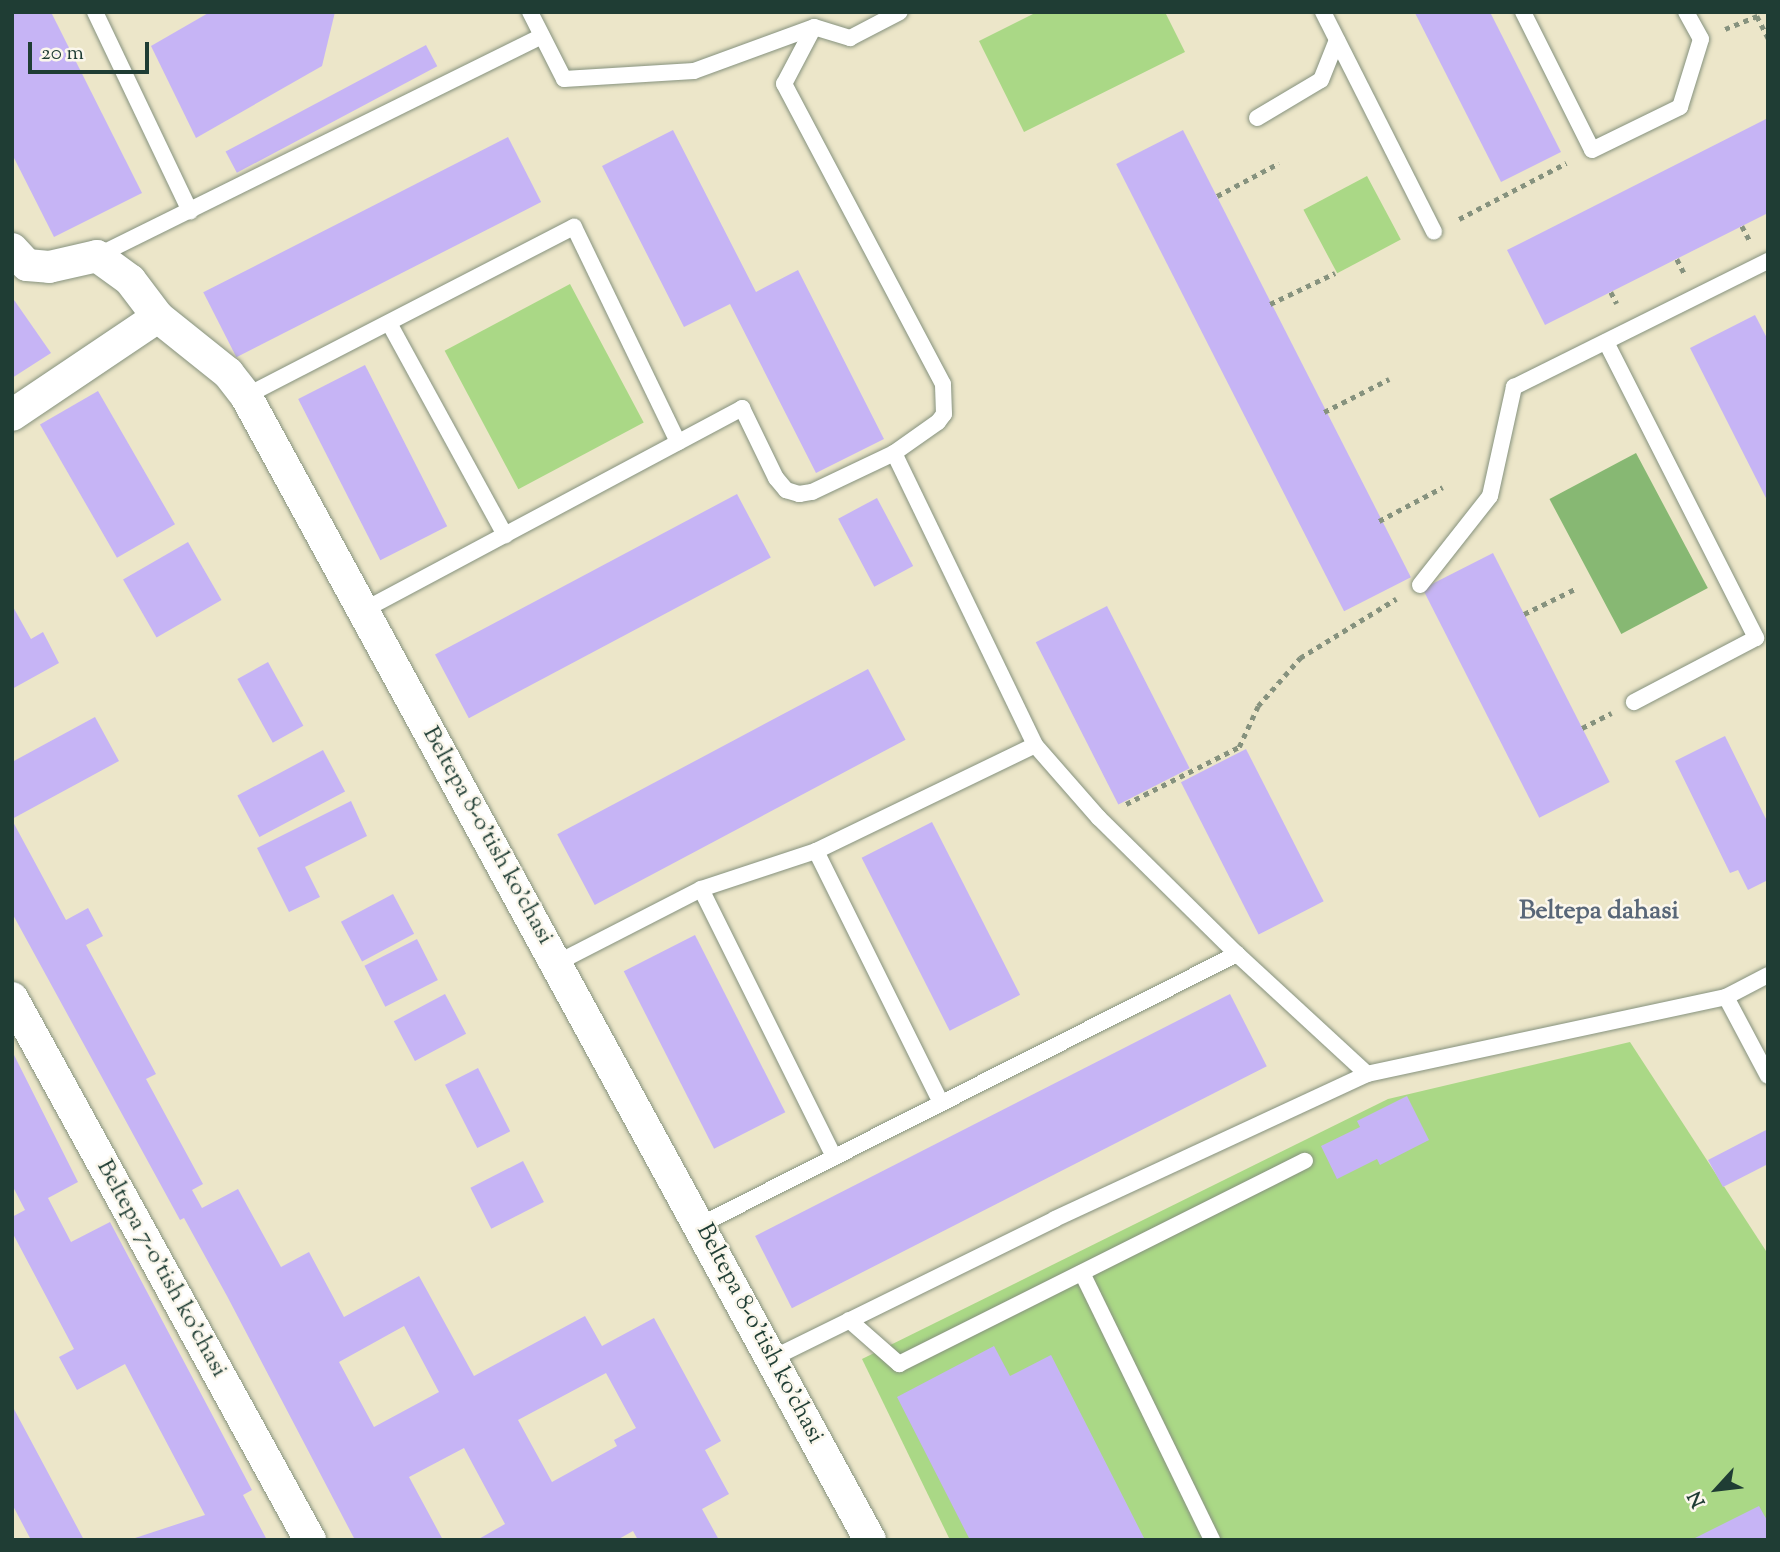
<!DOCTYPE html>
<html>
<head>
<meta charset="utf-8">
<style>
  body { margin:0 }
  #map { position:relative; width:1780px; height:1552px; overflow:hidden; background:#ece6c9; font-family:"Sorts Mill Goudy",serif }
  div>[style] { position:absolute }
  .green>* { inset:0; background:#aad886; transform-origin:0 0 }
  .forest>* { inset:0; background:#87b873; transform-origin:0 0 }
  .building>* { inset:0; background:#c6b4f5; transform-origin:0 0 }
  .path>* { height:4.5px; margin-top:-2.25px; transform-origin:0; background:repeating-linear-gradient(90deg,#86927e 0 5px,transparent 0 10px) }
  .roads { filter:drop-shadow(0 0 2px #86927e) drop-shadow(0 0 2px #86927e) }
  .service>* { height:16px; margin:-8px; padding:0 8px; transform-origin:8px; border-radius:8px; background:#fff }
  .minor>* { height:32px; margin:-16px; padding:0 16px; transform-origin:16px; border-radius:16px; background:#fff }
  span { translate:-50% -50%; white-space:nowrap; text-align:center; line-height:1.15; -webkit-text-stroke:5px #fbf7ec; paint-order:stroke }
  .street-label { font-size:24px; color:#1f3d34 }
  .neighbourhood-label { font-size:26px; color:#596778; font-weight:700 }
  .frame { position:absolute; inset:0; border:14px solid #1f3d34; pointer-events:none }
  .north { position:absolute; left:1682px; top:1454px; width:70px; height:70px; -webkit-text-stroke:5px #fbf7ec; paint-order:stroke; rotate:243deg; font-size:19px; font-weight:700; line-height:28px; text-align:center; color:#1f3d34 }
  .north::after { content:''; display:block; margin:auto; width:24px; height:32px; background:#1f3d34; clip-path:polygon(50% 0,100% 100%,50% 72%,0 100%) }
  .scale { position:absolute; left:28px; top:42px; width:121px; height:32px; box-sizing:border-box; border:4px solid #1f3d34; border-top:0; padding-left:9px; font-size:21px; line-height:24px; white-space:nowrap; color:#1f3d34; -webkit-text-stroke:5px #fbf7ec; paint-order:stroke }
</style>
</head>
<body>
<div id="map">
  <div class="green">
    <div style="clip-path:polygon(1037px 12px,1165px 12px,1185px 52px,1024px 132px,979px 41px)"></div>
    <div style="left:1367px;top:176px;width:72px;height:72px;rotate:62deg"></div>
    <div style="left:570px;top:284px;width:157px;height:142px;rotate:62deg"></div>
    <div style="clip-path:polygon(1630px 1042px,1768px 1254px,1768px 1540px,950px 1540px,862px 1359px,1388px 1099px)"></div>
  </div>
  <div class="forest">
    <div style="left:1636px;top:453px;width:153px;height:98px;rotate:62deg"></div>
  </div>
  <div class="building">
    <div style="clip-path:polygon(12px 12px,51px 12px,142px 193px,54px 237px,12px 154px)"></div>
    <div style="clip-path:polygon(210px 12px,335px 12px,322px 66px,196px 138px,151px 46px)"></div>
    <div style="clip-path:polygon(1490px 12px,1561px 152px,1501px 182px,1415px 13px)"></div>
    <div style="left:426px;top:45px;width:24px;height:227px;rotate:62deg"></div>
    <div style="clip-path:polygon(1768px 118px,1768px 213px,1545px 325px,1507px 250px)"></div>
    <div style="clip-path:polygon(673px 130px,756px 292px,798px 270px,884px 439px,816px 473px,730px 304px,684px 327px,602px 166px)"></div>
    <div style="left:1183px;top:130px;width:502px;height:75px;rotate:63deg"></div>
    <div style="left:508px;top:137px;width:73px;height:342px;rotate:63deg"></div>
    <div style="clip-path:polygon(12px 297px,51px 353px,12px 378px)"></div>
    <div style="clip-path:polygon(1755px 315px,1768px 340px,1768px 502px,1690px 348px)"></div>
    <div style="left:365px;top:365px;width:181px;height:75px;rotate:63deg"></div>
    <div style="left:98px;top:391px;width:154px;height:67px;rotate:60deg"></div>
    <div style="left:737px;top:494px;width:72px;height:342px;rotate:62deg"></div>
    <div style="left:877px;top:498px;width:77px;height:44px;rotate:62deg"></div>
    <div style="left:188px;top:542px;width:67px;height:75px;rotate:60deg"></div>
    <div style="left:1493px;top:553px;width:257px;height:79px;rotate:63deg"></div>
    <div style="clip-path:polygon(12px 605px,31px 639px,43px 632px,59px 663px,12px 689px)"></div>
    <div style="left:1107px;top:606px;width:182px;height:80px;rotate:63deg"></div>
    <div style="left:268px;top:662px;width:73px;height:35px;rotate:61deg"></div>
    <div style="left:868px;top:669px;width:80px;height:352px;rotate:62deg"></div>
    <div style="clip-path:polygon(95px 717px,119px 761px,12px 819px,12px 762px)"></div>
    <div style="clip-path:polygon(1725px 736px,1768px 823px,1768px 880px,1748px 890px,1738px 870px,1730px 873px,1675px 761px)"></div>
    <div style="left:1246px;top:749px;width:171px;height:73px;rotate:63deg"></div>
    <div style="left:323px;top:750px;width:47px;height:97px;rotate:62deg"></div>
    <div style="clip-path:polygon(351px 801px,367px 836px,305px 867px,320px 897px,289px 912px,257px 848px)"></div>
    <div style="clip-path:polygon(evenodd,12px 820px,66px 920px,88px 908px,103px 936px,86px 945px,156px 1074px,146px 1079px,203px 1184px,192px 1190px,202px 1208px,238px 1189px,281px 1267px,309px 1252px,344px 1317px,419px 1276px,474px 1376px,585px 1316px,602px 1346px,654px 1318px,721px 1441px,705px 1450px,729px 1494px,702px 1509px,719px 1540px,638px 1540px,633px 1531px,617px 1540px,477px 1540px,505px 1524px,464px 1448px,409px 1477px,443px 1540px,355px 1540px,227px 1296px,184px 1218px,180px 1220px,12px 913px,12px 820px,404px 1326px,439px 1392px,374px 1427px,339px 1362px,404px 1326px,12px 820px,606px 1373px,636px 1428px,614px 1440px,617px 1446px,552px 1482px,518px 1420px,606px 1373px)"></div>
    <div style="left:932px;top:822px;width:194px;height:79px;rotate:63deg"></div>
    <div style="left:393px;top:894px;width:45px;height:59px;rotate:62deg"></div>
    <div style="left:695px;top:935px;width:199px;height:80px;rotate:63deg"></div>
    <div style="left:417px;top:939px;width:46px;height:59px;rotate:63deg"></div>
    <div style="left:445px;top:994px;width:45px;height:58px;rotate:62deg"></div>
    <div style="left:1230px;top:994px;width:81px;height:533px;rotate:63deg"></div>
    <div style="clip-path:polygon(12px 1051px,78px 1182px,48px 1198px,71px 1242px,110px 1222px,252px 1490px,243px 1495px,267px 1540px,129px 1540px,205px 1515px,125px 1364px,77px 1390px,59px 1357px,74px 1349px,12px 1232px,12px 1217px,25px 1210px,12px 1185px)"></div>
    <div style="left:478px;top:1068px;width:71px;height:37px;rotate:63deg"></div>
    <div style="clip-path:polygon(1407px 1096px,1429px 1140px,1380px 1165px,1377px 1159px,1337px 1179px,1321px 1146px,1360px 1127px,1357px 1121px)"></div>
    <div style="clip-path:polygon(1768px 1129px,1768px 1164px,1723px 1187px,1708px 1160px)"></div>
    <div style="left:523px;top:1161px;width:46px;height:59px;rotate:63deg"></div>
    <div style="clip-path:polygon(994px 1346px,1010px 1376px,1051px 1355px,1145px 1540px,970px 1540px,897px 1397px)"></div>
    <div style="clip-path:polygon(12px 1405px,15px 1411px,84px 1540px,31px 1540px,12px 1504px)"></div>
    <div style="clip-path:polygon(1759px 1506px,1768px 1522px,1768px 1540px,1691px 1540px)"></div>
  </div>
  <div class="path">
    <div style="left:1725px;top:29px;width:35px;rotate:-22deg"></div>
    <div style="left:1757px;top:16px;width:25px;rotate:63deg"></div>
    <div style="left:1217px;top:196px;width:70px;rotate:-28deg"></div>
    <div style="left:1459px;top:219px;width:121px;rotate:-27.6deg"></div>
    <div style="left:1742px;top:226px;width:17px;rotate:62deg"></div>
    <div style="left:1677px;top:259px;width:16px;rotate:63deg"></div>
    <div style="left:1611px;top:292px;width:13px;rotate:63deg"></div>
    <div style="left:1270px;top:304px;width:72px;rotate:-25.5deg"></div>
    <div style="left:1324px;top:412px;width:73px;rotate:-26.9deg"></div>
    <div style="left:1379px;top:521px;width:72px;rotate:-28deg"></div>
    <div style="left:1524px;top:614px;width:59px;rotate:-26.1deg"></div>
    <div style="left:1582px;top:728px;width:33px;rotate:-27deg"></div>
    <div style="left:1126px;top:804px;width:127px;rotate:-26.8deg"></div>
    <div style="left:1239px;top:747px;width:45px;rotate:-65.1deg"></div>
    <div style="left:1258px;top:706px;width:64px;rotate:-48.8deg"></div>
    <div style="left:1300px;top:658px;width:113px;rotate:-31.6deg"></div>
  </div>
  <div class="roads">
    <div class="service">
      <div style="left:95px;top:12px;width:221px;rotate:64.5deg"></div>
      <div style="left:530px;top:12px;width:75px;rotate:63.1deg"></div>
      <div style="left:564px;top:79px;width:130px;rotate:-3.5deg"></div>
      <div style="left:694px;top:71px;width:128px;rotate:-20.1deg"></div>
      <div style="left:814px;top:27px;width:38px;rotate:17deg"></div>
      <div style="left:850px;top:38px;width:56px;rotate:-27.5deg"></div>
      <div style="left:1323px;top:12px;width:246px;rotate:63.2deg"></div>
      <div style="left:1523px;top:12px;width:154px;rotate:63.4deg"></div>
      <div style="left:1592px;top:150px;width:98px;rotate:-26deg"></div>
      <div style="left:1680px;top:107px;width:71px;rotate:-72.8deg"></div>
      <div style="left:1701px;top:39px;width:31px;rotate:-119deg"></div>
      <div style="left:1257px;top:118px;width:74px;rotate:-30.7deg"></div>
      <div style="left:1321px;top:80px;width:43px;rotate:-68.2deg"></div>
      <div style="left:97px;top:256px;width:496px;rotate:-26.3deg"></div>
      <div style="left:389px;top:323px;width:242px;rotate:61.3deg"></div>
      <div style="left:1606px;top:342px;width:332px;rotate:63.1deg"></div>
      <div style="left:1756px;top:638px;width:138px;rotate:152.3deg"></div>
      <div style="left:246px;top:396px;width:369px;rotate:-27.3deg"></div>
      <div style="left:574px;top:227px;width:239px;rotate:64.2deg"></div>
      <div style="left:894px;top:453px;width:324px;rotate:64.2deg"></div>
      <div style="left:1420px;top:585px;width:113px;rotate:-51.8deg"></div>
      <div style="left:1490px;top:496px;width:112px;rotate:-77.6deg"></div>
      <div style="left:1514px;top:387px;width:284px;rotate:-26.4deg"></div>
      <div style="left:364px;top:610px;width:429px;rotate:-28.1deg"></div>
      <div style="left:742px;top:408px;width:78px;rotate:64.1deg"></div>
      <div style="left:776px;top:478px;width:16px;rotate:50deg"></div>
      <div style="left:786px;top:490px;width:14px;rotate:17deg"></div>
      <div style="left:799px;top:494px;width:13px;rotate:-9deg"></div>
      <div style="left:812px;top:492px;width:91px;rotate:-25.4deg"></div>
      <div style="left:894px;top:453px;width:54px;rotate:-35.2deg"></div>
      <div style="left:938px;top:422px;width:10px;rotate:-53deg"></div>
      <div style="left:944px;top:414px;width:30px;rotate:-92deg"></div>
      <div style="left:943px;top:384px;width:340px;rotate:-117.9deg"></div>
      <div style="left:784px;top:84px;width:64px;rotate:-62.2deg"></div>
      <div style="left:816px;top:851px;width:281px;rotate:63.6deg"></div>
      <div style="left:701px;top:889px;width:299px;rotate:63.6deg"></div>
      <div style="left:1237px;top:954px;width:177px;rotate:42.7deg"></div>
      <div style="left:557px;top:963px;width:162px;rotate:-27.2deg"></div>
      <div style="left:701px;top:889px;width:121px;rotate:-18.3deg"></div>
      <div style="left:816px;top:851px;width:243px;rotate:-25.8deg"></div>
      <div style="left:1035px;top:745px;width:97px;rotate:48.8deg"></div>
      <div style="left:1099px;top:818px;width:194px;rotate:44.6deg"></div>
      <div style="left:1237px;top:954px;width:602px;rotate:153.22deg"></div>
      <div style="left:1726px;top:997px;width:89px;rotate:62deg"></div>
      <div style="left:1082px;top:1273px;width:297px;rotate:64deg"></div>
      <div style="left:849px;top:1320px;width:67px;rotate:41.3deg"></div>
      <div style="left:899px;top:1364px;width:454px;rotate:-26.6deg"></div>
      <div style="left:773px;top:1358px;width:314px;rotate:-26.2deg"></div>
      <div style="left:1055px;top:1219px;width:344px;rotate:-24.9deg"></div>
      <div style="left:1367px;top:1074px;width:367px;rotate:-12.1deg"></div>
      <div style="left:1726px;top:997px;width:47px;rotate:-27.6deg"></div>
    </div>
    <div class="minor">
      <div style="left:12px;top:249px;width:22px;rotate:47deg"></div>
      <div style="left:27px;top:265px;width:22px;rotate:5deg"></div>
      <div style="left:49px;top:267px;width:49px;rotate:-12.9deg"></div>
      <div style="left:97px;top:256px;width:41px;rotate:36deg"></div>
      <div style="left:130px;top:280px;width:46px;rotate:52.9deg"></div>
      <div style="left:158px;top:317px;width:90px;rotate:38.7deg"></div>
      <div style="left:228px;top:373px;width:29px;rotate:52deg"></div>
      <div style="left:246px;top:396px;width:1303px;rotate:61.39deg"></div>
      <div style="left:12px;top:415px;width:176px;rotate:-33.9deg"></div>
      <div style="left:12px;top:998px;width:619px;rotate:61.2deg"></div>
    </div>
  </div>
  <div class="street-label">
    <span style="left:487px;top:836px;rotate:61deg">Beltepa 8-o'tish ko'chasi</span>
    <span style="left:161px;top:1269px;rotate:61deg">Beltepa 7-o'tish ko'chasi</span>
    <span style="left:759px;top:1334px;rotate:62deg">Beltepa 8-o'tish ko'chasi</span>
  </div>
  <div class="neighbourhood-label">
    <span style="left:1599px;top:912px">Beltepa dahasi</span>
  </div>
  <div class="frame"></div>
  <div class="north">N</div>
  <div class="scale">20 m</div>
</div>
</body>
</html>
